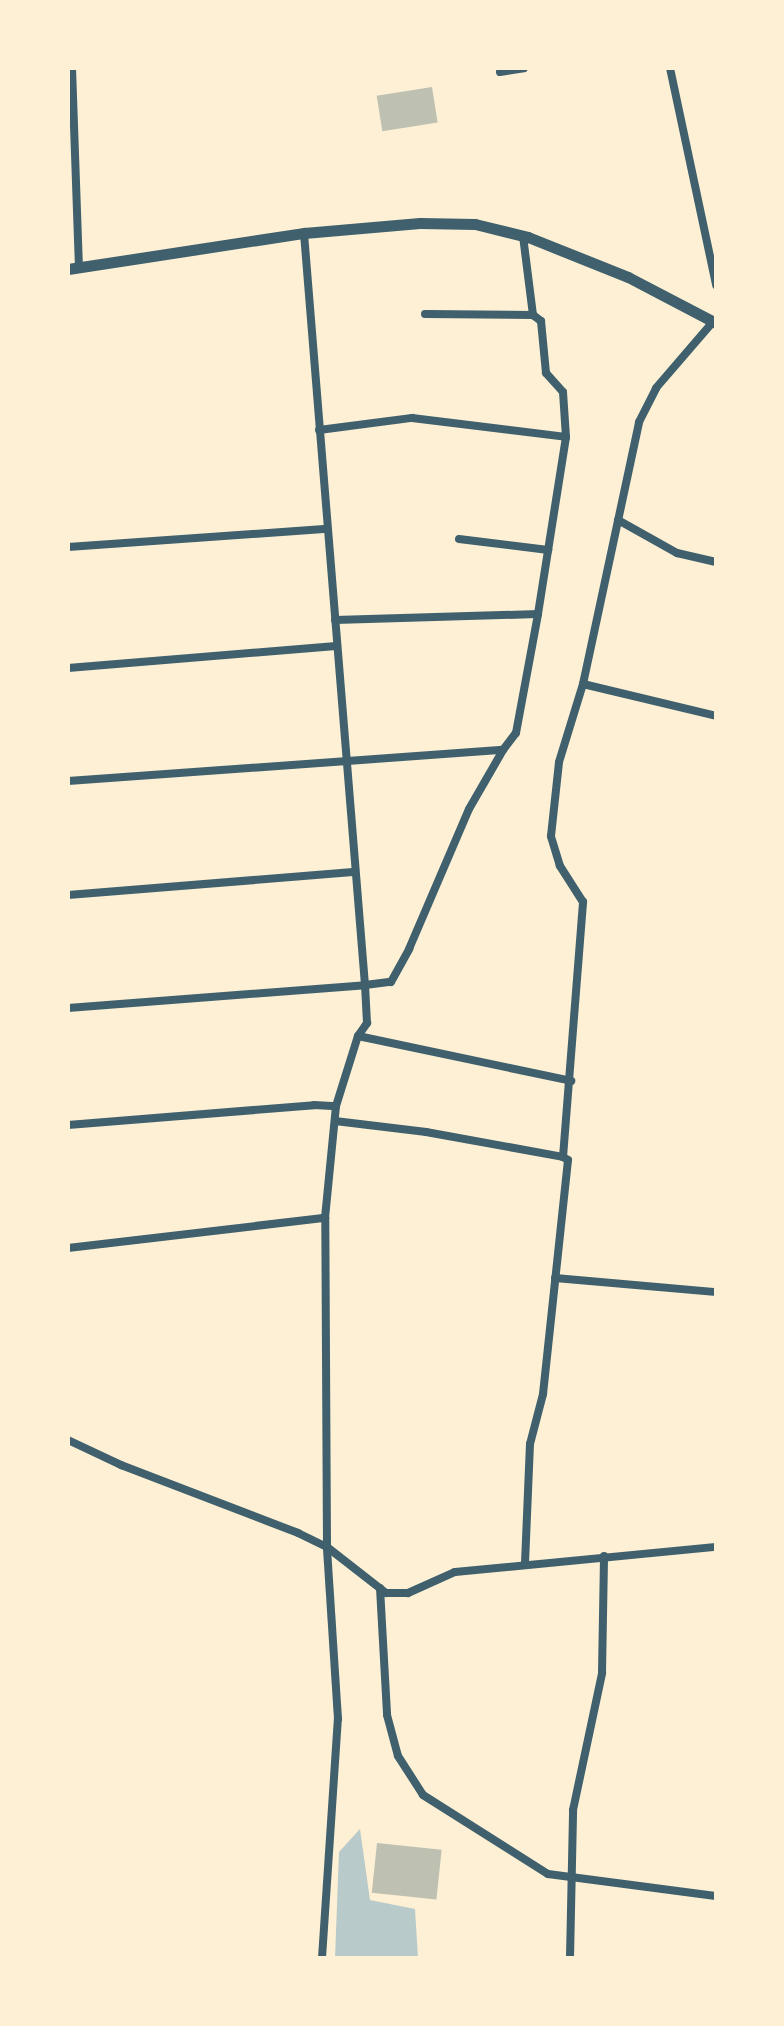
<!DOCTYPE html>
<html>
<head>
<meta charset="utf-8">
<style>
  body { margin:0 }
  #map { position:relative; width:784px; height:2026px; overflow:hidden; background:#fdf0d5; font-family:Rubik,sans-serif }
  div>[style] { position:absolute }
  .green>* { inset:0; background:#b9caca }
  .building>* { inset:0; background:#bec0b2; transform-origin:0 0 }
  .minor>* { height:8px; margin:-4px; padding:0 4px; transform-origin:4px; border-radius:4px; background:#3f606c }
  .tertiary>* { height:11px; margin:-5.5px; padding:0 5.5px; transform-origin:5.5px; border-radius:5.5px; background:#3f606c }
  span { translate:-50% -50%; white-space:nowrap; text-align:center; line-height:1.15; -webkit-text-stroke:6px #fdf0d5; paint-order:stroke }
  .frame { position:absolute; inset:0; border:70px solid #fdf0d5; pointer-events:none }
</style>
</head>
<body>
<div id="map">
  <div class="green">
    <div style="clip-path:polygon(360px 1829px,370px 1900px,415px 1909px,418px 1958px,335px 1958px,339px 1852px)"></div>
  </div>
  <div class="building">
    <div style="left:432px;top:87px;width:36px;height:56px;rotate:81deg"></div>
    <div style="left:377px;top:1843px;width:65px;height:50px;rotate:6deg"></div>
  </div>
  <div class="minor">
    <div style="left:72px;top:68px;width:199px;rotate:88deg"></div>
    <div style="left:670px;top:68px;width:222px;rotate:78deg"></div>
    <div style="left:500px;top:72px;width:24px;rotate:-9deg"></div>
    <div style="left:523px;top:236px;width:80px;rotate:82.8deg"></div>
    <div style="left:533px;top:315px;width:10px;rotate:37deg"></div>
    <div style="left:541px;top:321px;width:52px;rotate:84.5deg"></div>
    <div style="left:546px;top:373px;width:25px;rotate:48deg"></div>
    <div style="left:563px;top:392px;width:45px;rotate:86.2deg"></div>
    <div style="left:566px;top:437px;width:179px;rotate:99deg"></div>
    <div style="left:425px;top:314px;width:108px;rotate:0.5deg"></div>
    <div style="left:319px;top:430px;width:94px;rotate:-7.4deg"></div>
    <div style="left:412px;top:418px;width:155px;rotate:7deg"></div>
    <div style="left:618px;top:520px;width:68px;rotate:29.2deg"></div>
    <div style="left:677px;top:553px;width:40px;rotate:13deg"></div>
    <div style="left:459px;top:539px;width:90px;rotate:7deg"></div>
    <div style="left:68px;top:547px;width:260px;rotate:-4deg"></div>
    <div style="left:68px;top:668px;width:269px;rotate:-4.7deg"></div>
    <div style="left:583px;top:684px;width:137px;rotate:13.5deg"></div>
    <div style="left:68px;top:781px;width:436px;rotate:-4.1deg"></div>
    <div style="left:68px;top:895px;width:286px;rotate:-4.6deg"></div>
    <div style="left:68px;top:1008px;width:298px;rotate:-4.4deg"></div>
    <div style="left:365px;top:985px;width:754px;rotate:-94.64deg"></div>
    <div style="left:358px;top:1036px;width:218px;rotate:11.9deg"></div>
    <div style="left:335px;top:1121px;width:92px;rotate:6.9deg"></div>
    <div style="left:426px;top:1132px;width:139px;rotate:10.3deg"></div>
    <div style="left:68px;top:1125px;width:247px;rotate:-4.6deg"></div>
    <div style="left:314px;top:1105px;width:22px;rotate:3deg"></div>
    <div style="left:68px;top:1248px;width:259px;rotate:-6.7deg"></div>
    <div style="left:555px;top:1278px;width:162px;rotate:5deg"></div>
    <div style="left:68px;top:1440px;width:59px;rotate:25.3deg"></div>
    <div style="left:121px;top:1465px;width:190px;rotate:21deg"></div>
    <div style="left:298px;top:1533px;width:32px;rotate:26deg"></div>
    <div style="left:327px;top:1547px;width:75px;rotate:37.9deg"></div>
    <div style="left:386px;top:1593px;width:22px"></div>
    <div style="left:408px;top:1593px;width:51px;rotate:-24.1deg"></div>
    <div style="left:455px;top:1572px;width:262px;rotate:-5.5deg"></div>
    <div style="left:525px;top:1563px;width:119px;rotate:-87.6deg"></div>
    <div style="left:530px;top:1444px;width:52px;rotate:-75.4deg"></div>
    <div style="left:543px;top:1394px;width:235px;rotate:-83.9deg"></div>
    <div style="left:568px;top:1160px;width:6px;rotate:-149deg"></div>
    <div style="left:563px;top:1157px;width:256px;rotate:-85.5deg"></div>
    <div style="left:583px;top:902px;width:43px;rotate:-122.6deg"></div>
    <div style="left:560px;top:866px;width:31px;rotate:-107deg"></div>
    <div style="left:551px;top:836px;width:74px;rotate:-83.8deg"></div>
    <div style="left:559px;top:762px;width:82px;rotate:-72.9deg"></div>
    <div style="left:583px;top:684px;width:268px;rotate:-77.9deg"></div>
    <div style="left:639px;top:422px;width:38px;rotate:-63deg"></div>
    <div style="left:656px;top:388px;width:84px;rotate:-49.3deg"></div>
    <div style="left:380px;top:1588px;width:127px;rotate:86.8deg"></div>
    <div style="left:387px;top:1715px;width:42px;rotate:75deg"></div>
    <div style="left:398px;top:1756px;width:46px;rotate:57.3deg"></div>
    <div style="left:423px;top:1795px;width:148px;rotate:32.3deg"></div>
    <div style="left:548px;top:1874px;width:169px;rotate:7.5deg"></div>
    <div style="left:322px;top:1958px;width:240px;rotate:-86.2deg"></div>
    <div style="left:338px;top:1719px;width:172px;rotate:-93.7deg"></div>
    <div style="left:327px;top:1547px;width:329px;rotate:-90.3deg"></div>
    <div style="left:325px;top:1218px;width:113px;rotate:-84.4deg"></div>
    <div style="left:336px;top:1106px;width:73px;rotate:-72.6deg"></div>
    <div style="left:358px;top:1036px;width:16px;rotate:-55deg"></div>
    <div style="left:367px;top:1023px;width:38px;rotate:-93deg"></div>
    <div style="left:365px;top:985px;width:26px;rotate:-7deg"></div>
    <div style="left:391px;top:982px;width:38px;rotate:-61deg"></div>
    <div style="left:409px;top:949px;width:152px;rotate:-66.8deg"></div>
    <div style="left:469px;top:809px;width:68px;rotate:-60deg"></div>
    <div style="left:503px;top:750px;width:21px;rotate:-53deg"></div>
    <div style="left:516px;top:733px;width:121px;rotate:-79.5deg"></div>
    <div style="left:538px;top:614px;width:203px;rotate:178.3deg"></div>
    <div style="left:570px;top:1958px;width:148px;rotate:-88.8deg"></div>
    <div style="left:573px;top:1810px;width:140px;rotate:-78deg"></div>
    <div style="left:602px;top:1673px;width:117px;rotate:-89deg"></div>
  </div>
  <div class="tertiary">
    <div style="left:68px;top:269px;width:239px;rotate:-8.7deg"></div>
    <div style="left:304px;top:233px;width:116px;rotate:-4.9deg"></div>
    <div style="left:420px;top:223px;width:55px;rotate:1deg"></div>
    <div style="left:475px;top:224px;width:55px;rotate:13.8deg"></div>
    <div style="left:528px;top:237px;width:108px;rotate:21.8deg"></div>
    <div style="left:628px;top:277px;width:99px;rotate:27.6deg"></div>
  </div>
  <div class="frame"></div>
</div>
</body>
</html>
